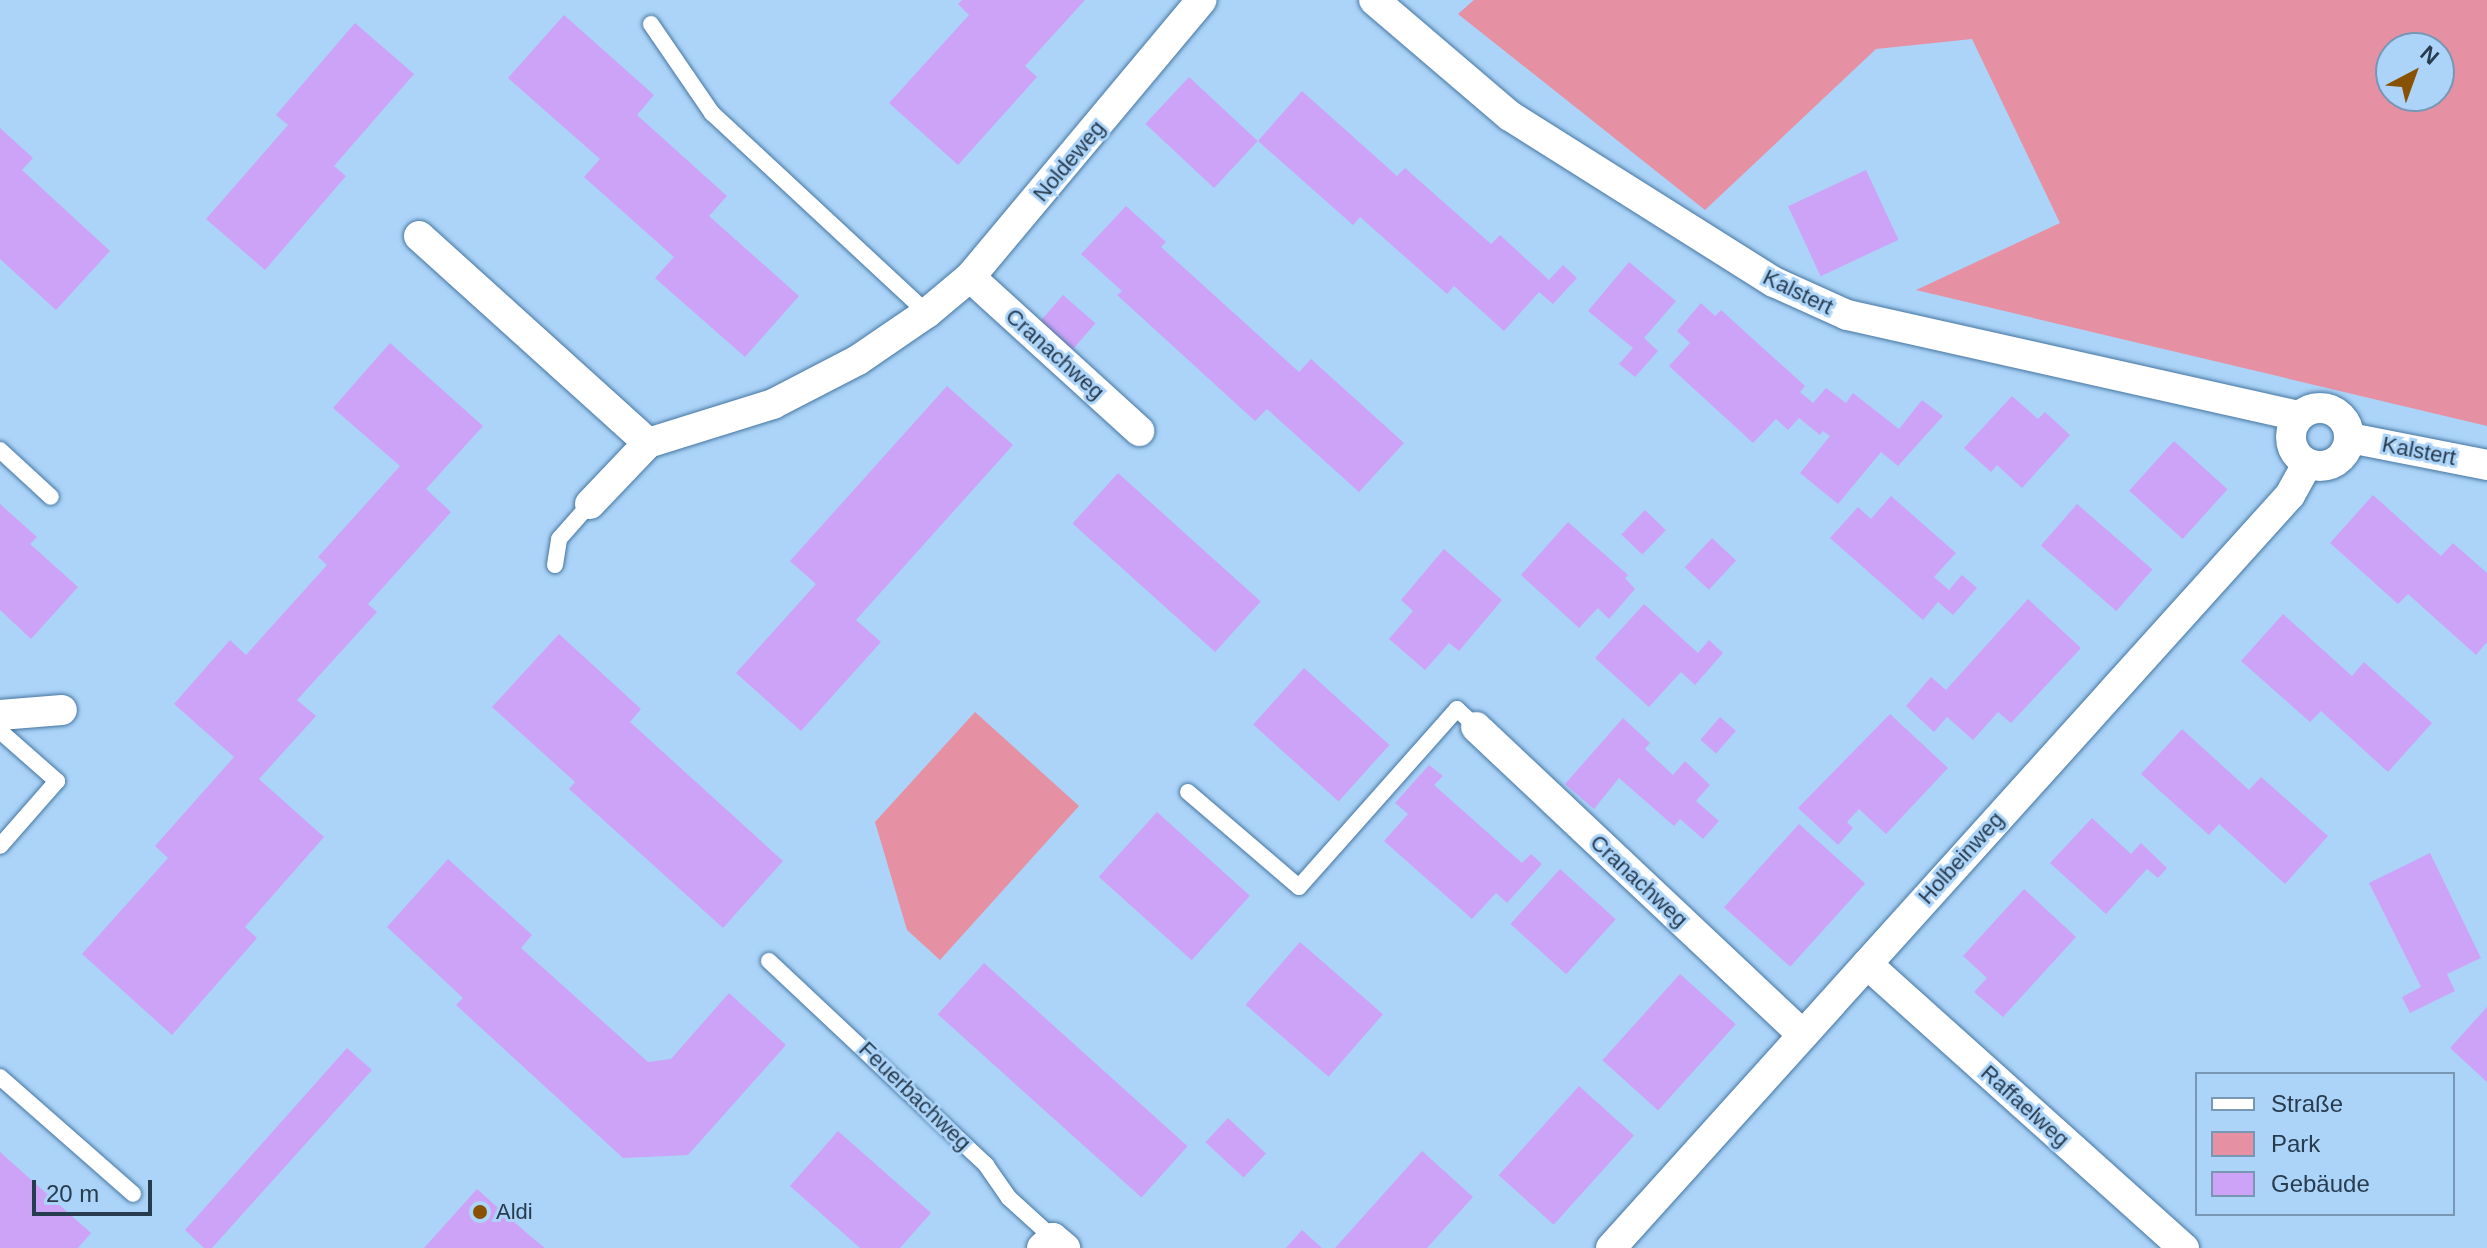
<!DOCTYPE html>
<html>
<head>
<meta charset="utf-8">
<style>
  body { margin:0 }
  #map { position:relative; width:2487px; height:1248px; overflow:hidden; background:#acd4f9; font-family:Helvetica,sans-serif }
  div>[style] { position:absolute }
  .green>* { inset:0; background:#e590a3 }
  .building>* { inset:0; background:#cca3f7; transform-origin:0 0 }
  .roads { filter:drop-shadow(0 0 2px #4676a0) drop-shadow(0 0 2px #4676a0) }
  .service>* { height:16px; margin:-8px; padding:0 8px; transform-origin:8px; border-radius:8px; background:#fff }
  .minor>* { height:30px; margin:-15px; padding:0 15px; transform-origin:15px; border-radius:15px; background:#fff }
  .minor>.ring { margin:-15px; padding:0; box-sizing:content-box; background:none; border:30px solid #fff; border-radius:50% }
  .dots>* { width:22px; height:22px; translate:-50% -50%; box-sizing:border-box; border:4px solid #acd4f9; border-radius:50% }
  span { translate:-50% -50%; white-space:nowrap; text-align:center; line-height:1.15; -webkit-text-stroke:6px #acd4f9; paint-order:stroke }
  .street-label { font-size:22px; color:#283c4f }
  .poi-label { font-size:22px; color:#283c4f }
  .left { translate:0 -50%; text-align:left }
  .legend { position:absolute; left:2195px; top:1072px; width:260px; height:144px; box-sizing:border-box; background:#acd4f9; border:2px solid #7797b5; margin:0; padding:10px 14px; list-style:none; font-size:24px; color:#283c4f }
  .legend li { display:flex; align-items:center; gap:16px; height:40px }
  .legend b { width:40px; border:2px solid #7797b5 }
  .north { position:absolute; left:2375px; top:32px; width:80px; height:80px; box-sizing:border-box; background:#acd4f9; border:2px solid #7797b5; border-radius:50%; rotate:41deg; font-size:22px; font-weight:700; line-height:32px; text-align:center; color:#283c4f }
  .north::after { content:''; display:block; margin:auto; width:28px; height:36px; background:#895203; clip-path:polygon(50% 0,100% 100%,50% 72%,0 100%) }
  .scale { position:absolute; left:32px; top:1180px; width:120px; height:36px; box-sizing:border-box; border:4px solid #283c4f; border-top:0; padding-left:10px; font-size:24px; line-height:28px; white-space:nowrap; color:#283c4f; -webkit-text-stroke:6px #acd4f9; paint-order:stroke }
</style>
</head>
<body>
<div id="map">
  <div class="green">
    <div style="clip-path:polygon(evenodd,1474px 0,2487px 0,2487px 426px,1916px 290px,2060px 223px,1972px 39px,1876px 49px,1705px 210px,1458px 14px,1474px 0,2391px 48px,2439px 48px,2439px 96px,2391px 96px,2391px 48px)"></div>
    <div style="clip-path:polygon(975px 712px,1079px 806px,940px 960px,907px 930px,875px 822px)"></div>
  </div>
  <div class="building">
    <div style="clip-path:polygon(962px 0,1085px 0,1025px 66px,1037px 77px,958px 165px,889px 103px,969px 15px,958px 4px)"></div>
    <div style="clip-path:polygon(564px 15px,654px 95px,637px 115px,727px 196px,709px 216px,799px 296px,745px 357px,655px 278px,674px 257px,584px 177px,600px 159px,508px 78px)"></div>
    <div style="clip-path:polygon(355px 23px,414px 74px,334px 166px,346px 176px,265px 270px,206px 219px,288px 125px,276px 115px)"></div>
    <div style="left:1189px;top:77px;width:94px;height:64px;rotate:43deg"></div>
    <div style="clip-path:polygon(1302px 91px,1397px 176px,1405px 168px,1491px 244px,1500px 235px,1549px 280px,1563px 265px,1577px 278px,1553px 304px,1539px 292px,1504px 331px,1454px 286px,1447px 294px,1360px 217px,1353px 225px,1258px 141px)"></div>
    <div style="clip-path:polygon(0 128px,33px 158px,22px 170px,110px 251px,56px 310px,0 259px)"></div>
    <div style="left:1866px;top:170px;width:77px;height:86px;rotate:65deg"></div>
    <div style="clip-path:polygon(1126px 206px,1166px 242px,1161px 247px,1299px 372px,1311px 359px,1404px 443px,1359px 492px,1267px 409px,1255px 421px,1117px 295px,1122px 291px,1081px 254px)"></div>
    <div style="clip-path:polygon(1629px 262px,1676px 301px,1644px 338px,1658px 351px,1635px 377px,1619px 364px,1633px 348px,1588px 311px)"></div>
    <div style="left:1063px;top:295px;width:43px;height:35px;rotate:41deg"></div>
    <div style="clip-path:polygon(1701px 303px,1715px 316px,1721px 310px,1805px 386px,1800px 392px,1813px 403px,1826px 388px,1846px 403px,1853px 393px,1899px 429px,1922px 400px,1943px 416px,1898px 466px,1881px 452px,1838px 504px,1800px 473px,1830px 436px,1823px 431px,1820px 435px,1799px 418px,1788px 430px,1776px 419px,1753px 443px,1669px 366px,1690px 343px,1677px 331px)"></div>
    <div style="clip-path:polygon(390px 343px,483px 426px,426px 489px,451px 512px,368px 604px,377px 612px,297px 700px,316px 716px,259px 779px,324px 837px,245px 927px,257px 938px,172px 1035px,82px 954px,168px 858px,155px 846px,234px 757px,174px 704px,230px 640px,246px 655px,327px 565px,318px 557px,400px 466px,333px 408px)"></div>
    <div style="clip-path:polygon(947px 386px,1013px 445px,856px 620px,881px 642px,801px 731px,736px 673px,816px 584px,790px 561px)"></div>
    <div style="clip-path:polygon(2012px 396px,2038px 419px,2045px 412px,2070px 435px,2022px 488px,1997px 465px,1991px 472px,1964px 448px)"></div>
    <div style="left:2174px;top:441px;width:72px;height:67px;rotate:42deg"></div>
    <div style="left:1118px;top:473px;width:192px;height:68px;rotate:42deg"></div>
    <div style="clip-path:polygon(2373px 495px,2441px 556px,2453px 543px,2487px 573px,2487px 642px,2476px 655px,2408px 594px,2398px 604px,2330px 543px)"></div>
    <div style="clip-path:polygon(1891px 496px,1956px 553px,1934px 577px,1949px 590px,1962px 575px,1977px 588px,1953px 615px,1938px 602px,1923px 620px,1830px 538px,1858px 507px,1871px 519px)"></div>
    <div style="clip-path:polygon(0 504px,37px 537px,30px 544px,78px 587px,31px 639px,0 610px)"></div>
    <div style="left:2077px;top:504px;width:100px;height:55px;rotate:41deg"></div>
    <div style="left:1645px;top:510px;width:29px;height:34px;rotate:44deg"></div>
    <div style="clip-path:polygon(1568px 522px,1628px 575px,1625px 578px,1635px 589px,1609px 619px,1598px 608px,1579px 628px,1521px 575px)"></div>
    <div style="left:1712px;top:538px;width:33px;height:40px;rotate:43deg"></div>
    <div style="clip-path:polygon(1444px 549px,1502px 600px,1459px 651px,1449px 643px,1425px 670px,1389px 639px,1413px 611px,1401px 600px)"></div>
    <div style="clip-path:polygon(2028px 599px,2081px 648px,2011px 723px,1998px 712px,1973px 740px,1947px 717px,1934px 732px,1906px 706px,1931px 677px,1946px 690px)"></div>
    <div style="clip-path:polygon(1644px 604px,1698px 653px,1709px 640px,1723px 653px,1695px 685px,1681px 672px,1649px 707px,1595px 658px)"></div>
    <div style="clip-path:polygon(2283px 614px,2352px 676px,2364px 662px,2432px 723px,2388px 772px,2321px 711px,2310px 722px,2241px 661px)"></div>
    <div style="clip-path:polygon(559px 634px,641px 709px,630px 722px,783px 861px,723px 928px,569px 789px,575px 782px,492px 707px)"></div>
    <div style="left:1304px;top:668px;width:115px;height:76px;rotate:42deg"></div>
    <div style="clip-path:polygon(1890px 714px,1948px 768px,1886px 834px,1859px 809px,1847px 822px,1853px 828px,1838px 845px,1798px 808px)"></div>
    <div style="left:1720px;top:717px;width:21px;height:30px;rotate:41deg"></div>
    <div style="clip-path:polygon(1623px 718px,1650px 743px,1645px 749px,1673px 775px,1685px 761px,1710px 785px,1696px 801px,1719px 821px,1703px 839px,1680px 819px,1674px 826px,1619px 778px,1594px 809px,1565px 784px)"></div>
    <div style="clip-path:polygon(2182px 729px,2249px 790px,2261px 777px,2328px 836px,2285px 884px,2219px 824px,2209px 835px,2141px 774px)"></div>
    <div style="clip-path:polygon(1429px 765px,1443px 776px,1434px 785px,1522px 863px,1531px 854px,1542px 864px,1507px 903px,1496px 893px,1472px 919px,1384px 841px,1408px 814px,1395px 803px)"></div>
    <div style="left:1157px;top:812px;width:125px;height:87px;rotate:42deg"></div>
    <div style="clip-path:polygon(2092px 818px,2131px 854px,2141px 843px,2167px 868px,2158px 878px,2147px 869px,2106px 914px,2050px 863px)"></div>
    <div style="left:1799px;top:824px;width:89px;height:112px;rotate:42deg"></div>
    <div style="clip-path:polygon(2430px 853px,2481px 958px,2447px 974px,2455px 991px,2410px 1013px,2402px 997px,2421px 987px,2369px 883px)"></div>
    <div style="clip-path:polygon(448px 859px,532px 935px,521px 948px,648px 1062px,671px 1059px,729px 993px,786px 1045px,688px 1155px,623px 1158px,456px 1005px,463px 998px,387px 927px)"></div>
    <div style="left:1560px;top:869px;width:75px;height:74px;rotate:42deg"></div>
    <div style="clip-path:polygon(2024px 889px,2076px 937px,2003px 1017px,1974px 992px,1987px 978px,1963px 956px)"></div>
    <div style="left:1300px;top:942px;width:110px;height:83px;rotate:41deg"></div>
    <div style="left:984px;top:963px;width:274px;height:69px;rotate:42deg"></div>
    <div style="left:1680px;top:974px;width:75px;height:116px;rotate:42deg"></div>
    <div style="clip-path:polygon(2487px 1007px,2487px 1082px,2450px 1048px)"></div>
    <div style="clip-path:polygon(347px 1048px,372px 1070px,212px 1248px,204px 1248px,185px 1230px)"></div>
    <div style="left:1579px;top:1086px;width:74px;height:120px;rotate:42deg"></div>
    <div style="left:1228px;top:1118px;width:52px;height:33px;rotate:43deg"></div>
    <div style="clip-path:polygon(838px 1131px,931px 1213px,900px 1248px,860px 1248px,790px 1186px)"></div>
    <div style="clip-path:polygon(1422px 1151px,1473px 1197px,1427px 1248px,1335px 1248px)"></div>
    <div style="clip-path:polygon(0 1152px,91px 1233px,78px 1248px,0 1248px)"></div>
    <div style="clip-path:polygon(477px 1189px,529px 1235px,545px 1248px,424px 1248px)"></div>
    <div style="clip-path:polygon(1302px 1230px,1322px 1248px,1286px 1248px)"></div>
  </div>
  <div class="roads">
    <div class="service">
      <div style="left:651px;top:24px;width:108px;rotate:55.6deg"></div>
      <div style="left:712px;top:113px;width:294px;rotate:42.9deg"></div>
      <div style="left:0;top:450px;width:69px;rotate:42.7deg"></div>
      <div style="left:555px;top:565px;width:26px;rotate:-81deg"></div>
      <div style="left:559px;top:539px;width:47px;rotate:-48.5deg"></div>
      <div style="left:0;top:731px;width:76px;rotate:41.3deg"></div>
      <div style="left:57px;top:781px;width:86px;rotate:131.2deg"></div>
      <div style="left:1188px;top:792px;width:146px;rotate:40.6deg"></div>
      <div style="left:1299px;top:887px;width:238px;rotate:-48.4deg"></div>
      <div style="left:1457px;top:709px;width:26px;rotate:43deg"></div>
      <div style="left:769px;top:961px;width:298px;rotate:43.2deg"></div>
      <div style="left:986px;top:1165px;width:40px;rotate:55.1deg"></div>
      <div style="left:1009px;top:1198px;width:59px;rotate:42.3deg"></div>
      <div style="left:0;top:1077px;width:177px;rotate:41.3deg"></div>
    </div>
    <div class="minor">
      <div style="left:1374px;top:0;width:179px;rotate:40.5deg"></div>
      <div style="left:1510px;top:116px;width:312px;rotate:32.2deg"></div>
      <div style="left:1774px;top:282px;width:80px;rotate:24.3deg"></div>
      <div style="left:1847px;top:315px;width:462px;rotate:12.6deg"></div>
      <div style="left:419px;top:236px;width:309px;rotate:42.1deg"></div>
      <div style="left:970px;top:277px;width:229px;rotate:42.3deg"></div>
      <div class="ring" style="left:2291px;top:408px;width:28px;height:28px"></div>
      <div style="left:2350px;top:438px;width:140px;rotate:11.1deg"></div>
      <div style="left:590px;top:504px;width:84px;rotate:-46.4deg"></div>
      <div style="left:648px;top:443px;width:131px;rotate:-17.3deg"></div>
      <div style="left:773px;top:404px;width:96px;rotate:-27.4deg"></div>
      <div style="left:858px;top:360px;width:83px;rotate:-34.3deg"></div>
      <div style="left:927px;top:313px;width:56px;rotate:-39.9deg"></div>
      <div style="left:970px;top:277px;width:361px;rotate:-50.1deg"></div>
      <div style="left:0;top:715px;width:62px;rotate:-4.6deg"></div>
      <div style="left:1476px;top:727px;width:448px;rotate:43.3deg"></div>
      <div style="left:1867px;top:964px;width:426px;rotate:41.9deg"></div>
      <div style="left:1042px;top:1248px;width:15px;rotate:-42deg"></div>
      <div style="left:1053px;top:1238px;width:16px;rotate:40deg"></div>
      <div style="left:1611px;top:1248px;width:1014px;rotate:-47.96deg"></div>
      <div style="left:2290px;top:495px;width:35px;rotate:-61deg"></div>
    </div>
  </div>
  <div class="dots">
    <div style="left:480px;top:1212px;background:#895203"></div>
  </div>
  <div class="street-label">
    <span style="left:1069px;top:161px;rotate:-50deg">Noldeweg</span>
    <span style="left:1798px;top:292px;rotate:26deg">Kalstert</span>
    <span style="left:1055px;top:354px;rotate:42deg">Cranachweg</span>
    <span style="left:2419px;top:451px;rotate:11deg">Kalstert</span>
    <span style="left:1961px;top:858px;rotate:-48deg">Holbeinweg</span>
    <span style="left:1639px;top:881px;rotate:43deg">Cranachweg</span>
    <span style="left:915px;top:1096px;rotate:44deg">Feuerbachweg</span>
    <span style="left:2025px;top:1106px;rotate:42deg">Raffaelweg</span>
  </div>
  <div class="poi-label">
    <span class="left" style="left:496px;top:1212px">Aldi</span>
  </div>
  <ul class="legend">
  <li><b style="height:10px;background:#fff"></b>Straße</li>
  <li><b style="height:22px;background:#e590a3"></b>Park</li>
  <li><b style="height:22px;background:#cca3f7"></b>Gebäude</li>
  </ul>
  <div class="north">N</div>
  <div class="scale">20 m</div>
</div>
</body>
</html>
